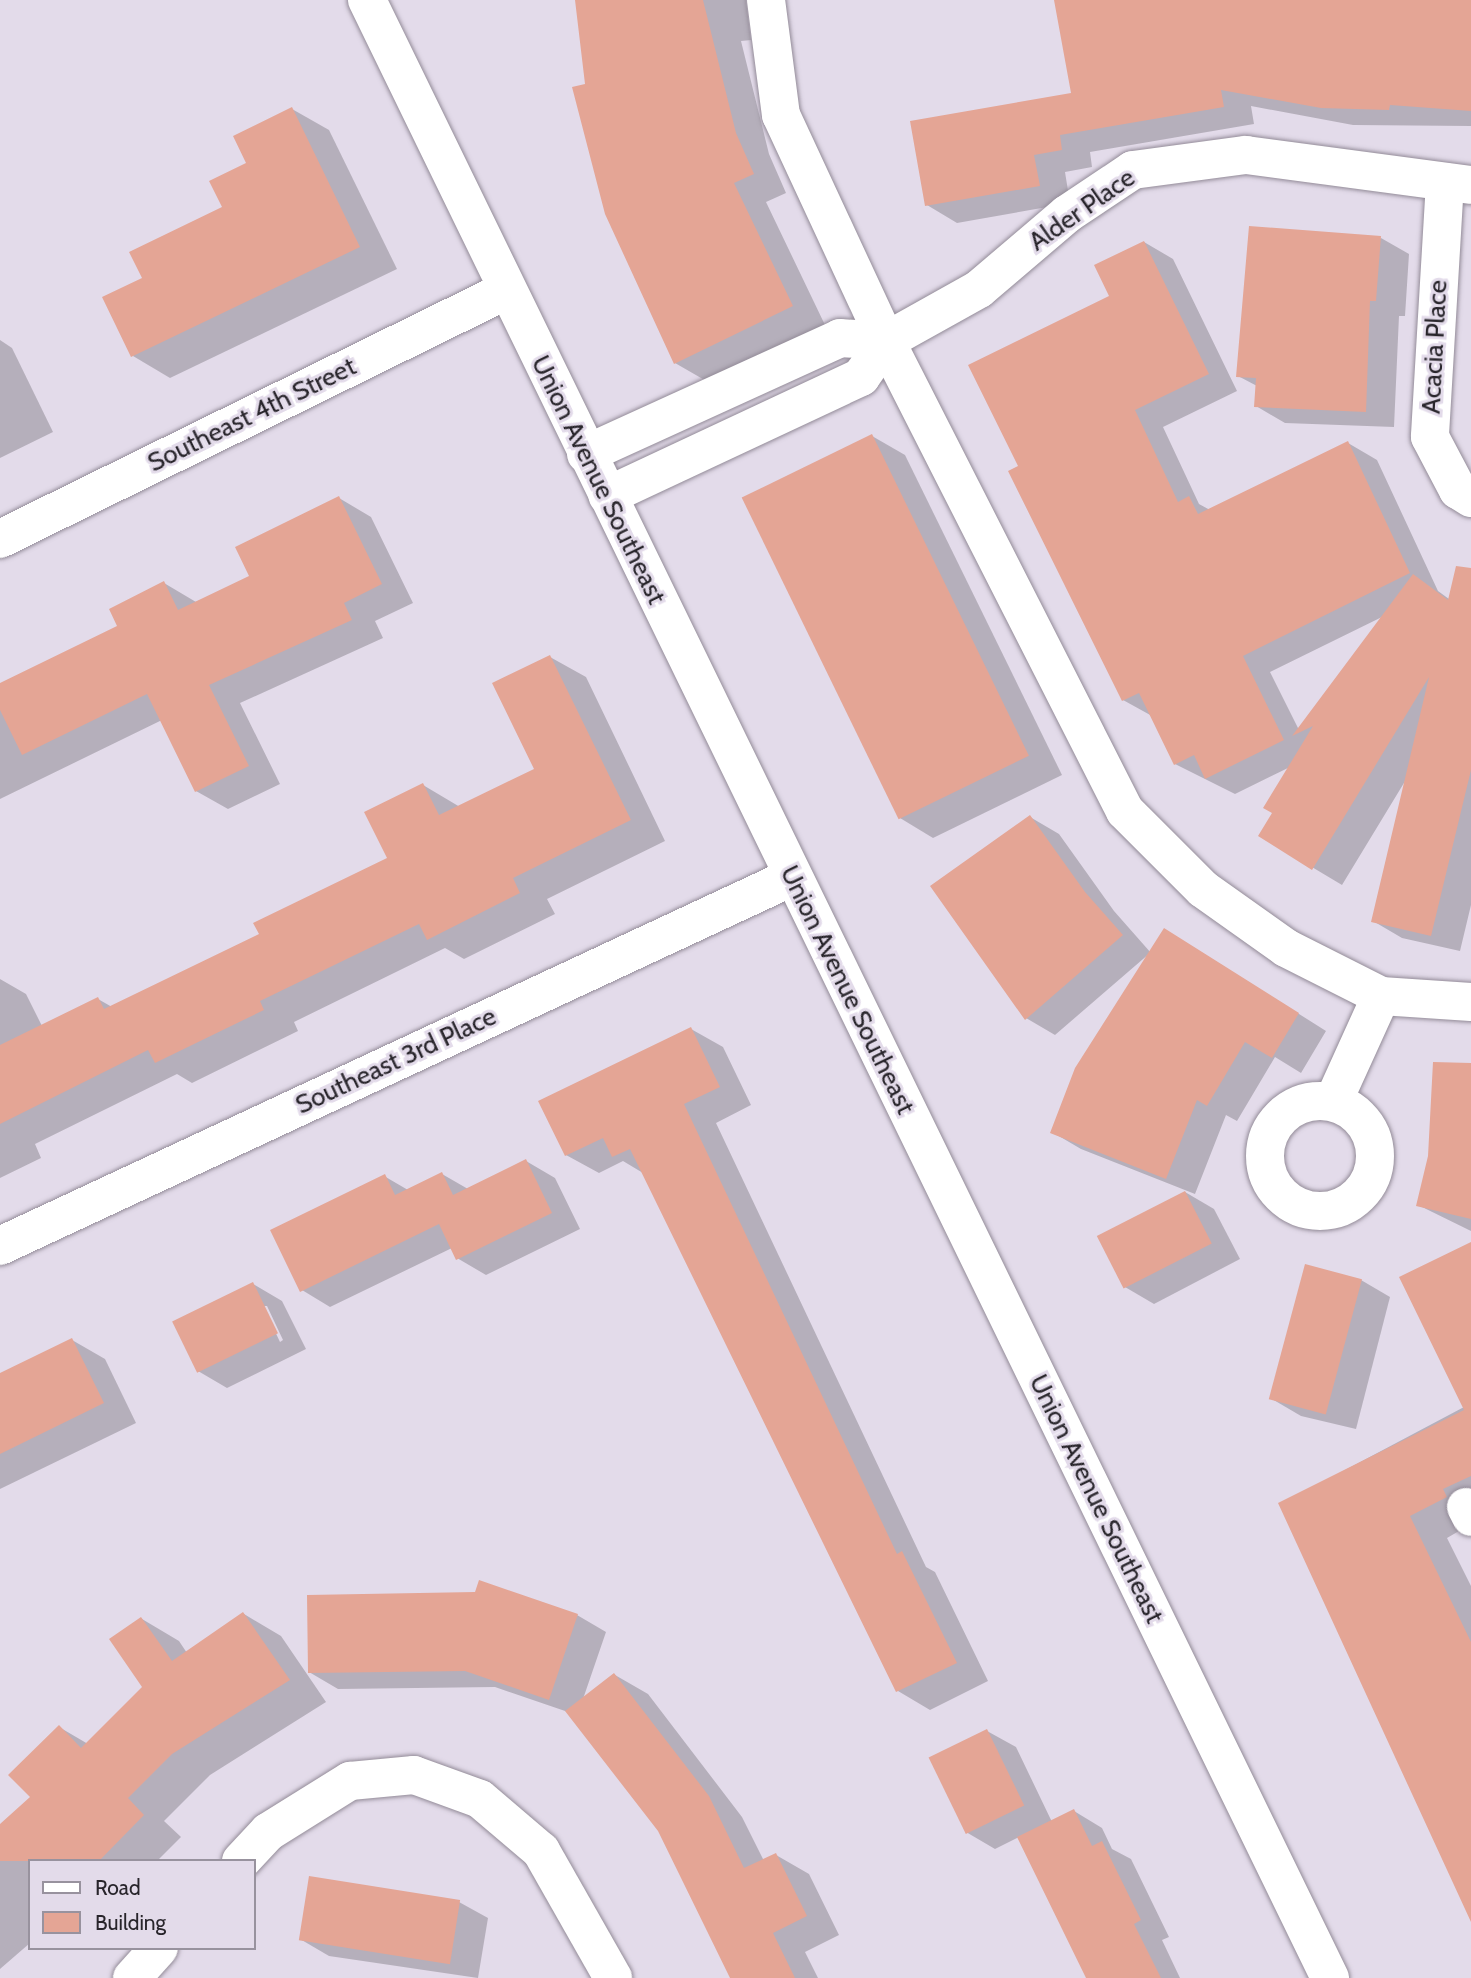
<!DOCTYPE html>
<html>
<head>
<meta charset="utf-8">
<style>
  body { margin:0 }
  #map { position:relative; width:1471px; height:1978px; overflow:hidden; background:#e3dbea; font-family:Cabin,sans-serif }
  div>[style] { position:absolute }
  .shadow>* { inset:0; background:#0003 }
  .building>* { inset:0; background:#e4a595; transform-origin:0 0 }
  .roads { filter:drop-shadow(0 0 2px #938b98) drop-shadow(0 0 2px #938b98) }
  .street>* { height:38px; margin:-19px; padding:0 19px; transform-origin:19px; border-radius:19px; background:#fff }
  .street>.ring { margin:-19px; padding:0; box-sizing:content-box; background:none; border:38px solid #fff; border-radius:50% }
  span { translate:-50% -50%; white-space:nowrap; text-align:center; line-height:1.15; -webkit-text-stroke:6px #e3dbea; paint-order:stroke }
  .street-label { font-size:26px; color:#28252b }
  .legend { position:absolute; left:28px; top:1859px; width:228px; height:91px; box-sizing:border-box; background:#e3dbea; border:2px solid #98929e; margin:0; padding:9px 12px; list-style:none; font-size:21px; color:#28252b }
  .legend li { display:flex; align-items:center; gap:14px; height:35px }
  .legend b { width:35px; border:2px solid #98929e }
</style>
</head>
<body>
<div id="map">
  <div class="shadow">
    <div style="clip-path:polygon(577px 0,746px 0,751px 40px,741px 41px,769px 154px,786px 193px,766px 202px,825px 325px,708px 382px,675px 363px,587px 85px)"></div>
    <div style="clip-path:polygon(1055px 0,1471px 0,1471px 126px,1353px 125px,1251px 106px,1254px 124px,1090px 152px,1092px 167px,1065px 172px,1070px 203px,957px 223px,927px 205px,1073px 94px)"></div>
    <div style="clip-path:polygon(292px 109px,329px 130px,397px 269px,170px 378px,133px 356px,248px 164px)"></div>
    <div style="clip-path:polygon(1381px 238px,1409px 254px,1405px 316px,1399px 316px,1394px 427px,1285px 423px,1256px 406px,1257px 386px,1238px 376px)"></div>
    <div style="clip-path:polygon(evenodd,1144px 242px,1173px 259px,1237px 391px,1163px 427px,1199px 504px,1210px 510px,1348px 443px,1377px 460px,1438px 591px,1471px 615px,1471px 905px,1460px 951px,1402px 938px,1373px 921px,1407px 778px,1342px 885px,1260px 836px,1274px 813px,1290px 767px,1235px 794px,1175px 764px,1152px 716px,1123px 700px,1020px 467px,1144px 242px,1384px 616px,1299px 730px,1270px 672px,1384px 616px)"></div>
    <div style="clip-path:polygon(0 340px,12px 348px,53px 432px,0 458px)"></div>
    <div style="clip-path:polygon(872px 436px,905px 455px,1062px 775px,933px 838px,900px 818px)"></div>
    <div style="clip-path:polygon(339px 498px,371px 517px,413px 603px,375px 621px,383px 638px,240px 703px,280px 784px,228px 809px,196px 791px,162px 720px,0 799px,0 685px,119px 627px,164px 583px,196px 602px,252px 577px)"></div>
    <div style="clip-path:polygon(550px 657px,586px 677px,665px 841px,547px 899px,555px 914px,464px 959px,445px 948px,294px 1022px,298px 1031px,192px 1083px,177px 1074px,35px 1144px,41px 1158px,0 1178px,0 979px,26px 994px,42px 1026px,98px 999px,112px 1007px,261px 935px,389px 859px,423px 785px,460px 807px,536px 770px)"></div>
    <div style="clip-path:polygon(1030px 817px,1059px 834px,1114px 911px,1151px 953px,1193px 947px,1326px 1031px,1301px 1073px,1275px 1057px,1237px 1121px,1226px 1115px,1195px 1194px,1081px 1149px,1052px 1132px,1150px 953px,1055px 1035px,1026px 1018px)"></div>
    <div style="clip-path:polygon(691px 1029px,723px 1047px,751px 1105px,716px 1123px,926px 1567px,935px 1572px,988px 1681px,930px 1710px,898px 1691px,643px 1173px,623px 1161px,599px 1173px,566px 1155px)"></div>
    <div style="clip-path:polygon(1471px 1065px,1471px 1231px,1418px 1205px)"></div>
    <div style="clip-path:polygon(526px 1161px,555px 1178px,580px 1229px,486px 1275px,457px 1258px,452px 1248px,330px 1307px,302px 1290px,384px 1176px,408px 1190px,442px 1174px,468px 1189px)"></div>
    <div style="clip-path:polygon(1185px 1192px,1214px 1209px,1240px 1259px,1154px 1304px,1125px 1287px)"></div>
    <div style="clip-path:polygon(1471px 1244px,1471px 1524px,1447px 1538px,1471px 1586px,1471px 1915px,1281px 1504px,1464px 1407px)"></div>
    <div style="clip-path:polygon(1361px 1280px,1390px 1297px,1356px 1429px,1301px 1416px,1272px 1399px)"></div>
    <div style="clip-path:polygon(evenodd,253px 1284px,282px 1301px,306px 1349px,227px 1388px,198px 1371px,253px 1284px,263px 1306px,267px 1306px,283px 1340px,280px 1342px,263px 1306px)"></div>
    <div style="clip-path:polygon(72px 1340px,105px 1359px,136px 1423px,0 1489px,0 1375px)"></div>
    <div style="clip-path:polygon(244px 1614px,281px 1636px,326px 1702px,210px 1775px,164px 1821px,181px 1837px,157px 1861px,30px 1861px,30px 1943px,0 1969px,0 1827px,33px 1797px,59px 1727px,88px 1744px,144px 1687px,142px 1619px,179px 1641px,187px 1653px)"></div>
    <div style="clip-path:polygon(577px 1615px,606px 1632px,583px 1699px,615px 1675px,648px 1694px,742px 1817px,764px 1861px,776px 1855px,809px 1874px,839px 1935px,805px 1952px,818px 1978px,732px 1978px,659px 1830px,568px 1712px,495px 1687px,338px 1689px,309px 1672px)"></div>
    <div style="clip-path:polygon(987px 1731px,1016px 1747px,1052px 1822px,1074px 1811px,1102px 1828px,1112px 1849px,1131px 1859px,1169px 1937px,1162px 1940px,1180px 1978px,1088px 1978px,1019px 1837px,995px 1849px,966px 1832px)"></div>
    <div style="clip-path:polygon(459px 1902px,488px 1918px,478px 1978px,329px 1956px,300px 1939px)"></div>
  </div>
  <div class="building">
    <div style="clip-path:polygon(575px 0,703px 0,736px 133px,754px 174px,734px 183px,793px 306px,674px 364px,605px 214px,572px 87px,585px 84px)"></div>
    <div style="clip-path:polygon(1054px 0,1471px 0,1471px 111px,1390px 105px,1389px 110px,1321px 108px,1221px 90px,1224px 107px,1060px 135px,1062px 150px,1034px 155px,1040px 186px,925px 206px,910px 121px,1071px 93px)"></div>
    <div style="clip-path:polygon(292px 107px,360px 247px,131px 357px,102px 297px,142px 278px,129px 252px,222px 207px,209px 181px,246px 163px,233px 136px)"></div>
    <div style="clip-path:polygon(1249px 226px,1381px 236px,1376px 301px,1370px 301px,1366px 412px,1254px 407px,1256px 378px,1236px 377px)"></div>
    <div style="clip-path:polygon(1144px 241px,1209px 374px,1135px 410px,1178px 502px,1189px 496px,1198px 514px,1348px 441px,1410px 573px,1243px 656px,1284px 740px,1205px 779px,1194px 755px,1174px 765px,1139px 693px,1122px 701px,1008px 471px,1018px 466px,968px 365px,1109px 296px,1094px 265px)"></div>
    <div style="left:872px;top:434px;width:358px;height:145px;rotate:64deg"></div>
    <div style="clip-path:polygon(339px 496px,382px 584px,344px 603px,352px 620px,209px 685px,249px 766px,195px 792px,147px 694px,22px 755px,0 710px,0 683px,117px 626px,109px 609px,164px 581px,178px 610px,249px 576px,235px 547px)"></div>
    <div style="clip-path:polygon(1456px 566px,1471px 568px,1471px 770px,1431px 936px,1371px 922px,1429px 677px,1312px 870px,1258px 836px,1272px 813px,1263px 808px,1313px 726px,1292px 736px,1413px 574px,1448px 600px)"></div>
    <div style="clip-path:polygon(550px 655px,631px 820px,513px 878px,520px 893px,427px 940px,419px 924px,260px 1001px,264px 1010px,155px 1063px,148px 1050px,0 1124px,0 1045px,98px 997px,104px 1009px,259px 934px,253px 923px,387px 858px,364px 812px,423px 783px,439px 815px,534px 769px,492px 683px)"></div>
    <div style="clip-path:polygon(1030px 815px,1085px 892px,1123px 935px,1025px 1020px,930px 886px)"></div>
    <div style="clip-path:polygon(1164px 928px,1299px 1013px,1272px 1058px,1245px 1042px,1207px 1106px,1197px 1100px,1166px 1179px,1050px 1133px,1075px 1068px)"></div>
    <div style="clip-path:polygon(691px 1027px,720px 1087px,684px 1104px,897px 1554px,902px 1551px,957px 1663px,896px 1692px,630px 1149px,612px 1157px,603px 1138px,565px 1156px,538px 1101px)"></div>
    <div style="clip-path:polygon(1433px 1062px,1471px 1063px,1471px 1219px,1416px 1206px,1428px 1156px)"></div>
    <div style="clip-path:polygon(526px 1159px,552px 1213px,456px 1260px,439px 1224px,300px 1292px,270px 1230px,385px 1174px,395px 1195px,442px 1172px,453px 1195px)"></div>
    <div style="left:1185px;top:1191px;width:59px;height:99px;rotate:63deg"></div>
    <div style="clip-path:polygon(1471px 1242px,1471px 1476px,1443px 1489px,1447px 1497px,1410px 1516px,1471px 1642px,1471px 1922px,1278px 1503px,1464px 1410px,1399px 1277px)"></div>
    <div style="left:1305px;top:1264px;width:59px;height:140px;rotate:15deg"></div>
    <div style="left:253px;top:1282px;width:57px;height:90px;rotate:64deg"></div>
    <div style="clip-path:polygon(72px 1338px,104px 1403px,0 1454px,0 1373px)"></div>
    <div style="clip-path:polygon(479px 1580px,578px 1614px,549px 1700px,465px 1671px,308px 1673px,307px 1595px,475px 1592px)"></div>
    <div style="clip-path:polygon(243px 1612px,290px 1680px,172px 1754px,128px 1798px,144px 1815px,99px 1861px,0 1861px,0 1824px,30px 1797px,8px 1775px,59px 1725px,81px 1748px,142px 1687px,109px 1639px,141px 1617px,172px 1661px)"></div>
    <div style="clip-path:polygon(614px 1673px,709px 1796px,744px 1868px,776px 1853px,807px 1916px,773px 1933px,795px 1978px,730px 1978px,658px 1831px,565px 1711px)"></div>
    <div style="left:987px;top:1729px;width:85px;height:65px;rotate:64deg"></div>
    <div style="clip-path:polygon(1074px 1809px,1092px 1846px,1102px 1841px,1141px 1920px,1134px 1924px,1161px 1978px,1086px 1978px,1017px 1837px)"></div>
    <div style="left:309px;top:1876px;width:153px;height:65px;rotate:9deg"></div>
  </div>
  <div class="roads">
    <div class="street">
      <div style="left:367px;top:0;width:2200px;rotate:64.04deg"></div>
      <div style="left:766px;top:0;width:116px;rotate:82.6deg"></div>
      <div style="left:781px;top:115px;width:249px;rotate:65.1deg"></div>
      <div style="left:886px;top:341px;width:527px;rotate:63.05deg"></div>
      <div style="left:1125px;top:811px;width:110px;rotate:45deg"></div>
      <div style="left:1203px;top:889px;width:102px;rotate:35.4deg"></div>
      <div style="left:1286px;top:948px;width:106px;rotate:26.8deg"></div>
      <div style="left:1381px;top:996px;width:90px;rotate:3.8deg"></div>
      <div style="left:1445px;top:182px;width:255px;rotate:93.4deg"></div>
      <div style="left:1430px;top:437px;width:60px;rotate:62.2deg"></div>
      <div style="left:1458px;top:490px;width:15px;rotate:32deg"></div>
      <div style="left:886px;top:341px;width:107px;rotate:-29.2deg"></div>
      <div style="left:979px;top:289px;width:116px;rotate:-40.4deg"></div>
      <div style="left:1067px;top:214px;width:79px;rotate:-33.7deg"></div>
      <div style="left:1133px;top:170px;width:114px;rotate:-7.6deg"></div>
      <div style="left:1246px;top:155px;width:227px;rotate:7.6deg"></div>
      <div style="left:586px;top:454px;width:279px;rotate:-24.5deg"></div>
      <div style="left:840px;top:338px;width:46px;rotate:3.7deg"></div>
      <div style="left:886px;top:341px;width:44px;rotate:124.8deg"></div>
      <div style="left:861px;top:377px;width:280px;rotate:154.9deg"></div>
      <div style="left:0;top:539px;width:563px;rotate:-26.16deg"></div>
      <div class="ring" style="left:1265px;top:1101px;width:72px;height:72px"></div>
      <div style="left:1333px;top:1102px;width:116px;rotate:-65.6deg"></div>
      <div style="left:0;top:1246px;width:874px;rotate:-24.98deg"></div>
      <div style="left:1466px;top:1507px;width:11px;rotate:63deg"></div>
      <div style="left:241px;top:1861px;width:40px;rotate:-47deg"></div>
      <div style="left:268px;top:1832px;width:97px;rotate:-31.9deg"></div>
      <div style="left:350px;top:1781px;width:64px;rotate:-5.4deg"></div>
      <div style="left:414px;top:1775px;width:70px;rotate:20deg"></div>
      <div style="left:480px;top:1799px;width:80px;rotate:40.4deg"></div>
      <div style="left:541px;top:1851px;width:146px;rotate:60.4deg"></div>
      <div style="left:132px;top:1978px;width:40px;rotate:-48deg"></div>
    </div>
  </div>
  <div class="street-label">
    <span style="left:1082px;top:210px;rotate:-35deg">Alder Place</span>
    <span style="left:1435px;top:347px;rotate:-87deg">Acacia Place</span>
    <span style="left:252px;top:415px;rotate:-26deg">Southeast 4th Street</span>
    <span style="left:598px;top:480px;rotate:64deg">Union Avenue Southeast</span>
    <span style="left:847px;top:990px;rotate:64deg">Union Avenue Southeast</span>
    <span style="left:396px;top:1061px;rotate:-25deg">Southeast 3rd Place</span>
    <span style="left:1096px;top:1499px;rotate:64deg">Union Avenue Southeast</span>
  </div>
  <ul class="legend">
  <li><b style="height:9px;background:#fff"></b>Road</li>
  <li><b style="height:19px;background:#e4a595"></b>Building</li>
  </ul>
</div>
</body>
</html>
